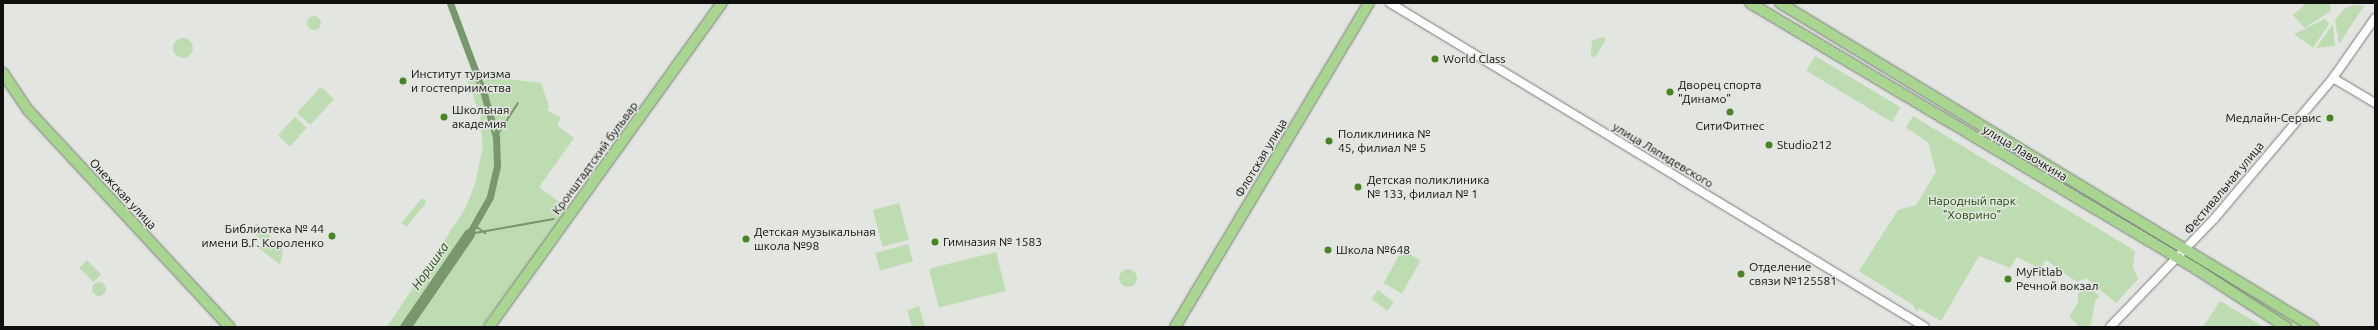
<!DOCTYPE html>
<html>
<head>
<meta charset="utf-8">
<style>
  body { margin:0 }
  #map { position:relative; width:2378px; height:330px; overflow:hidden; background:#e2e5e0; font-family:Ubuntu,sans-serif }
  div>[style] { position:absolute }
  .green>* { inset:0; background:#bddcb1; transform-origin:0 0 }
  .round { border-radius:50% }
  .stream>* { height:2px; margin:-1px; padding:0 1px; transform-origin:1px; border-radius:1px; background:#79976c }
  .canal>* { height:7px; margin:-3.5px; padding:0 3.5px; transform-origin:3.5px; border-radius:3.5px; background:#79976c }
  .river>* { height:11px; margin:-5.5px; padding:0 5.5px; transform-origin:5.5px; border-radius:5.5px; background:#79976c }
  .roads { filter:drop-shadow(0 0 1px #787b77) drop-shadow(0 0 1px #787b77) }
  .minor>* { height:8px; margin:-4px; padding:0 4px; transform-origin:4px; border-radius:4px; background:#fff }
  .major>* { height:10px; margin:-5px; padding:0 5px; transform-origin:5px; border-radius:5px; background:#a8d690 }
  .dots>* { width:11px; height:11px; translate:-50% -50%; box-sizing:border-box; border:2px solid #e2e5e0; border-radius:50% }
  span { translate:-50% -50%; white-space:nowrap; text-align:center; line-height:1.15; -webkit-text-stroke:3px #e2e5e0; paint-order:stroke }
  .poi-label { font-size:12px; color:#0f100e }
  .left { translate:0 -50%; text-align:left }
  .right { translate:-100% -50%; text-align:right }
  .street-label { font-size:12px; color:#0f100e }
  .park-label { font-size:12px; color:#1f4606 }
  .water-label { font-size:13px; color:#234a0b; font-style:italic }
  .frame { position:absolute; inset:0; border:4px solid #0f100e; pointer-events:none }
</style>
</head>
<body>
<div id="map">
  <div class="green">
    <div style="clip-path:polygon(2307px 3px,2330px 3px,2331px 11px,2305px 28px,2293px 15px)"></div>
    <div style="clip-path:polygon(2356px 5px,2364px 6px,2339px 44px,2335px 20px,2345px 8px)"></div>
    <div class="round" style="left:307px;top:16px;width:14px;height:14px"></div>
    <div style="clip-path:polygon(2325px 19px,2329px 24px,2313px 48px,2294px 34px)"></div>
    <div style="clip-path:polygon(2333px 24px,2335px 46px,2316px 48px)"></div>
    <div style="clip-path:polygon(1602px 37px,1606px 39px,1595px 58px,1591px 55px,1592px 41px)"></div>
    <div class="round" style="left:173px;top:38px;width:20px;height:20px"></div>
    <div style="left:1815px;top:56px;width:100px;height:17px;rotate:31deg"></div>
    <div style="clip-path:polygon(482px 76px,541px 83px,549px 106px,547px 110px,561px 118px,557px 125px,574px 138px,539px 187px,569px 209px,481px 327px,387px 327px,465px 209px,475px 184px,483px 147px,480px 116px,468px 81px)"></div>
    <div style="left:321px;top:87px;width:18px;height:35px;rotate:43deg"></div>
    <div style="clip-path:polygon(1913px 116px,2135px 251px,2133px 266px,2138px 279px,2116px 303px,2086px 278px,2077px 282px,2046px 260px,2040px 269px,2017px 257px,2010px 268px,1979px 256px,1941px 321px,1919px 308px,1917px 312px,1913px 305px,1859px 271px,1898px 210px,1916px 205px,1936px 172px,1928px 142px,1906px 128px)"></div>
    <div style="left:295px;top:117px;width:16px;height:25px;rotate:43deg"></div>
    <div style="left:422px;top:198px;width:6px;height:32px;rotate:39deg"></div>
    <div style="left:899px;top:203px;width:38px;height:27px;rotate:75deg"></div>
    <div style="clip-path:polygon(257px 223px,283px 249px,280px 265px,259px 248px,264px 243px,251px 230px)"></div>
    <div style="left:908px;top:244px;width:18px;height:34px;rotate:74deg"></div>
    <div style="clip-path:polygon(2188px 249px,2313px 327px,2286px 327px,2179px 259px)"></div>
    <div style="left:1402px;top:250px;width:21px;height:38px;rotate:29deg"></div>
    <div style="left:996px;top:252px;width:40px;height:69px;rotate:76deg"></div>
    <div style="left:87px;top:260px;width:20px;height:11px;rotate:45deg"></div>
    <div class="round" style="left:1119px;top:269px;width:18px;height:18px"></div>
    <div class="round" style="left:92px;top:282px;width:14px;height:14px"></div>
    <div style="clip-path:polygon(2086px 286px,2100px 296px,2095px 301px,2091px 325px,2080px 327px,2069px 317px,2078px 303px,2078px 294px)"></div>
    <div style="left:1378px;top:290px;width:20px;height:11px;rotate:37deg"></div>
    <div style="clip-path:polygon(2220px 301px,2264px 327px,2203px 327px)"></div>
    <div style="clip-path:polygon(919px 306px,925px 327px,912px 327px,907px 310px)"></div>
  </div>
  <div class="stream">
    <div style="left:496px;top:137px;width:40px;rotate:-57.1deg"></div>
    <div style="left:474px;top:225px;width:14px;rotate:36deg"></div>
    <div style="left:469px;top:234px;width:86px;rotate:-10deg"></div>
  </div>
  <div class="canal">
    <div style="left:450px;top:3px;width:97px;rotate:69.5deg"></div>
    <div style="left:484px;top:94px;width:45px;rotate:74.4deg"></div>
    <div style="left:496px;top:137px;width:29px;rotate:88deg"></div>
    <div style="left:497px;top:166px;width:32px;rotate:103deg"></div>
    <div style="left:490px;top:197px;width:43px;rotate:119.6deg"></div>
  </div>
  <div class="river">
    <div style="left:405px;top:327px;width:113px;rotate:-55.5deg"></div>
  </div>
  <div class="roads">
    <div class="minor">
      <div style="left:1390px;top:3px;width:625px;rotate:31.2deg"></div>
      <div style="left:2333px;top:78px;width:49px;rotate:30.8deg"></div>
      <div style="left:2110px;top:327px;width:150px;rotate:-46.1deg"></div>
      <div style="left:2214px;top:219px;width:185px;rotate:-49.8deg"></div>
      <div style="left:2333px;top:78px;width:73px;rotate:-55deg"></div>
    </div>
    <div class="major">
      <div style="left:1750px;top:3px;width:522px;rotate:30.79deg"></div>
      <div style="left:2198px;top:270px;width:105px;rotate:32.9deg"></div>
      <div style="left:1780px;top:3px;width:624px;rotate:31.29deg"></div>
      <div style="left:3px;top:73px;width:45px;rotate:56deg"></div>
      <div style="left:28px;top:110px;width:296px;rotate:47.1deg"></div>
      <div style="left:489px;top:327px;width:399px;rotate:-54.3deg"></div>
      <div style="left:1175px;top:327px;width:378px;rotate:-59.1deg"></div>
    </div>
  </div>
  <div class="dots">
    <div style="left:1435px;top:59px;background:#478524"></div>
    <div style="left:403px;top:81px;background:#478524"></div>
    <div style="left:1670px;top:92px;background:#478524"></div>
    <div style="left:1730px;top:112px;background:#478524"></div>
    <div style="left:444px;top:117px;background:#478524"></div>
    <div style="left:2330px;top:118px;background:#478524"></div>
    <div style="left:1329px;top:141px;background:#478524"></div>
    <div style="left:1769px;top:145px;background:#478524"></div>
    <div style="left:1358px;top:187px;background:#478524"></div>
    <div style="left:332px;top:236px;background:#478524"></div>
    <div style="left:746px;top:239px;background:#478524"></div>
    <div style="left:935px;top:242px;background:#478524"></div>
    <div style="left:1328px;top:250px;background:#478524"></div>
    <div style="left:1741px;top:274px;background:#478524"></div>
    <div style="left:2008px;top:279px;background:#478524"></div>
  </div>
  <div class="poi-label">
    <span class="left" style="left:1443px;top:59px">World Class</span>
    <span class="left" style="left:411px;top:81px">Институт туризма<br>и гостеприимства</span>
    <span class="left" style="left:1678px;top:92px">Дворец спорта<br>"Динамо"</span>
    <span class="left" style="left:452px;top:117px">Школьная<br>академия</span>
    <span class="right" style="left:2321px;top:118px">Медлайн-Сервис</span>
    <span style="left:1730px;top:126px">СитиФитнес</span>
    <span class="left" style="left:1338px;top:141px">Поликлиника №<br>45, филиал № 5</span>
    <span class="left" style="left:1777px;top:145px">Studio212</span>
    <span class="left" style="left:1367px;top:187px">Детская поликлиника<br>№ 133, филиал № 1</span>
    <span class="right" style="left:324px;top:236px">Библиотека № 44<br>имени В.Г. Короленко</span>
    <span class="left" style="left:754px;top:239px">Детская музыкальная<br>школа №98</span>
    <span class="left" style="left:943px;top:242px">Гимназия № 1583</span>
    <span class="left" style="left:1336px;top:250px">Школа №648</span>
    <span class="left" style="left:1749px;top:274px">Отделение<br>связи №125581</span>
    <span class="left" style="left:2016px;top:279px">MyFitlab<br>Речной вокзал</span>
  </div>
  <div class="street-label">
    <span style="left:2025px;top:153px;rotate:31deg">улица Лавочкина</span>
    <span style="left:1663px;top:155px;rotate:31deg">улица Ляпидевского</span>
    <span style="left:595px;top:158px;rotate:-54deg">Кронштадтский бульвар</span>
    <span style="left:1261px;top:158px;rotate:-59deg">Флотская улица</span>
    <span style="left:2224px;top:188px;rotate:-50deg">Фестивальная улица</span>
    <span style="left:123px;top:194px;rotate:47deg">Онежская улица</span>
  </div>
  <div class="park-label">
    <span style="left:1972px;top:208px">Народный парк<br>"Ховрино"</span>
  </div>
  <div class="water-label">
    <span style="left:430px;top:266px;rotate:-55deg">Норишка</span>
  </div>
  <div class="frame"></div>
</div>
</body>
</html>
